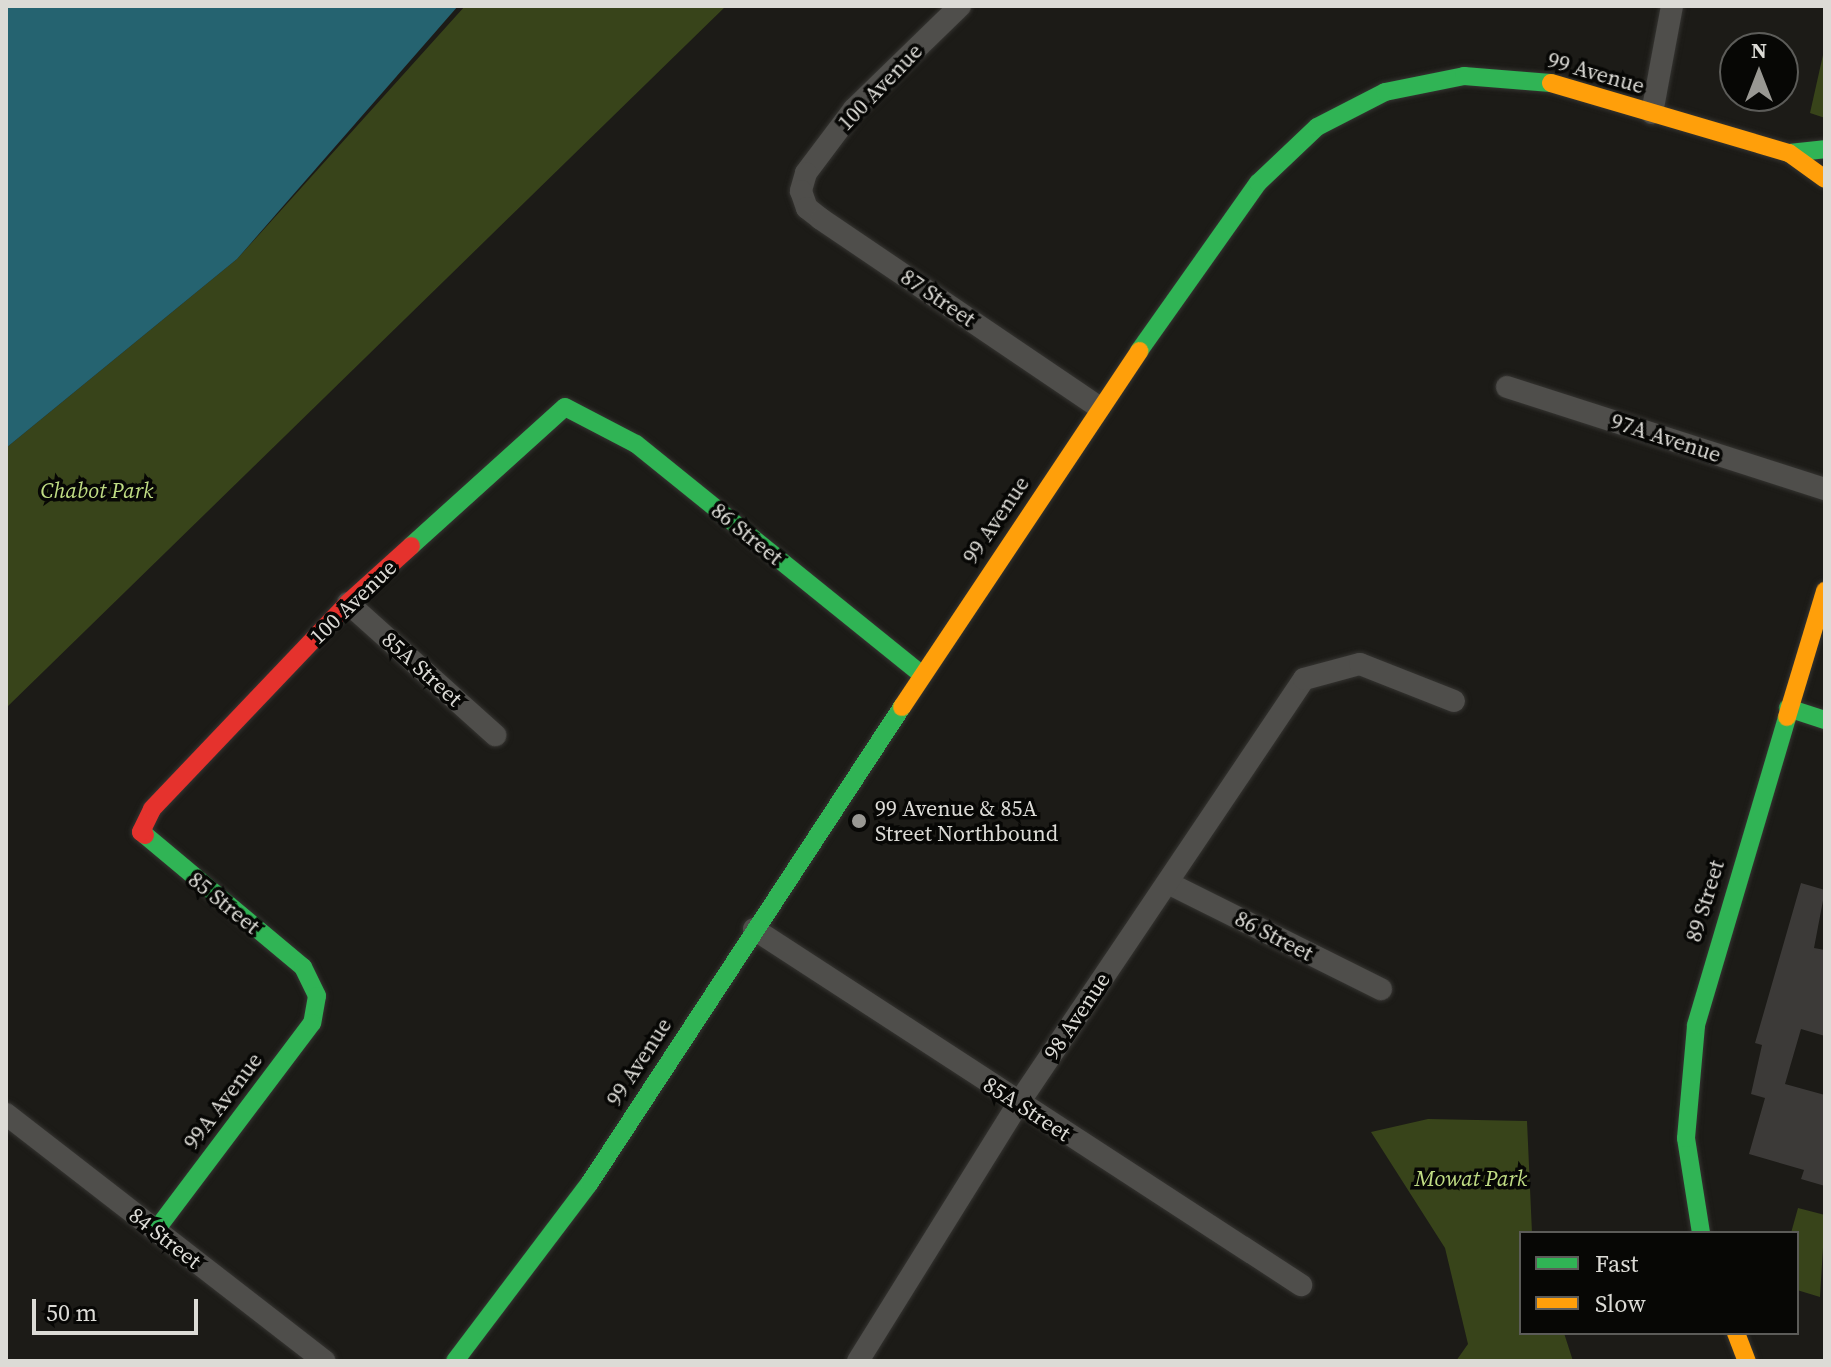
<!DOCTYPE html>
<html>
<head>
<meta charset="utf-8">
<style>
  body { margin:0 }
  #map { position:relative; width:1831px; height:1367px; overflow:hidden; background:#1c1b17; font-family:"Source Serif 4",serif }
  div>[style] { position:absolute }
  .green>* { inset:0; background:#38441a }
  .water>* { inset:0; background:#256370 }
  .building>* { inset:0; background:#3c3a38 }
  .roads { filter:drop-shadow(0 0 2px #353431) drop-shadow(0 0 2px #353431) }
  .street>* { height:22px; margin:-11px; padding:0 11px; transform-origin:11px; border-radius:11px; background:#4f4e4b }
  .fast>* { height:18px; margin:-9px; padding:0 9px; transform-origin:9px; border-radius:9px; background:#30b455 }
  .slow>* { height:18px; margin:-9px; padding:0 9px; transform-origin:9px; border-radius:9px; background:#ff9f0a }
  .jam>* { height:18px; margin:-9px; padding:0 9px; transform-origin:9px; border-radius:9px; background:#e5322d }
  .dots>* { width:22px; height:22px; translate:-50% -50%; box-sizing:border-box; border:4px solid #070705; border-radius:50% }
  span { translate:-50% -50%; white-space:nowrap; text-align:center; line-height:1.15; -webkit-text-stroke:7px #070705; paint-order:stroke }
  .street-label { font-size:22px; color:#dcdbd6 }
  .park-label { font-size:22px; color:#c0dd84; font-style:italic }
  .poi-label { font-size:22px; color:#dcdbd6 }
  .left { translate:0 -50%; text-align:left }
  .frame { position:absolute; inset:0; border:8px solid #dcdbd6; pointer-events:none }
  .legend { position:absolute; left:1519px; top:1231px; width:280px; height:104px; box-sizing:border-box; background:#070705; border:2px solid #5c5c59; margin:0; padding:10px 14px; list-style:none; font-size:24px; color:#dcdbd6 }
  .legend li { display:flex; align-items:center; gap:16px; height:40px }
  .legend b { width:40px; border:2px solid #5c5c59 }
  .north { position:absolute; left:1719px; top:32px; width:80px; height:80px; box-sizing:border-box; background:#070705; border:2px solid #5c5c59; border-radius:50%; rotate:0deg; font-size:22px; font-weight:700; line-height:32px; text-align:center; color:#dcdbd6 }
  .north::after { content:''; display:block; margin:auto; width:28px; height:36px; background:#999893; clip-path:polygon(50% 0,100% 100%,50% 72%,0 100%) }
  .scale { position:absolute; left:32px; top:1299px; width:166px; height:36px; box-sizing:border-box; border:4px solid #dcdbd6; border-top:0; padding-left:10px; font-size:24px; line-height:28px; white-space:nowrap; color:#dcdbd6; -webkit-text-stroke:6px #070705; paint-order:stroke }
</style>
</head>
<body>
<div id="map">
  <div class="green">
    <div style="clip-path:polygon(465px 6px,726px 6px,6px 708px,6px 448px,237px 259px)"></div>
    <div style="clip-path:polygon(1825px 46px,1825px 118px,1810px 113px)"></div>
    <div style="clip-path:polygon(1428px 1119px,1527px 1121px,1532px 1233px,1521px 1233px,1521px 1333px,1564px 1333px,1573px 1361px,1456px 1361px,1468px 1344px,1445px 1248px,1371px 1132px)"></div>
    <div style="clip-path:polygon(1798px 1208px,1825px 1215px,1820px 1297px,1797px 1290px,1797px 1233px,1791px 1233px)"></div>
  </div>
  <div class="water">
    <div style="clip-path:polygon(6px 6px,458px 6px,237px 259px,6px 448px)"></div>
  </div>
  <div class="building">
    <div style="clip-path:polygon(1801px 883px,1825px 890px,1814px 948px,1825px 950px,1825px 1036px,1801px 1029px,1785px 1084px,1825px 1095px,1825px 1186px,1801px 1179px,1804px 1170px,1749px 1154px,1765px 1098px,1751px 1094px,1762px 1045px,1755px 1043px)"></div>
  </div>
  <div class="roads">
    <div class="street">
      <div style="left:960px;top:6px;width:148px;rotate:135.8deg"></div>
      <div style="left:854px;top:109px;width:80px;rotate:126.9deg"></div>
      <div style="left:806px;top:173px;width:19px;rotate:106deg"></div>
      <div style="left:801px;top:191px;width:18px;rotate:71deg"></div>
      <div style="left:807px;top:208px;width:18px;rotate:38deg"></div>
      <div style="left:821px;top:219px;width:336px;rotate:34.1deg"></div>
      <div style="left:1652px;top:113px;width:109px;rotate:-79.4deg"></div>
      <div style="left:1507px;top:387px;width:334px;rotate:17.8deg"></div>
      <div style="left:348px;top:603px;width:198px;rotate:41.9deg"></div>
      <div style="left:1168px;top:883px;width:238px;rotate:26.5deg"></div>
      <div style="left:754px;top:929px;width:653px;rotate:33.06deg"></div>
      <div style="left:6px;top:1114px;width:403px;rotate:37.8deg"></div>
      <div style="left:858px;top:1361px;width:303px;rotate:-58.1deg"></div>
      <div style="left:1018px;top:1104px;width:512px;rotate:-56.06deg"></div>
      <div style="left:1304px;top:679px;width:58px;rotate:-15deg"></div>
      <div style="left:1360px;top:664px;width:101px;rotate:21.5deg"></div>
    </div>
    <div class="fast">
      <div style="left:1789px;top:153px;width:36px;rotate:-6deg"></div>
      <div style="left:1139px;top:351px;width:206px;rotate:-54.7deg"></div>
      <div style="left:1258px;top:183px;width:81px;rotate:-43.5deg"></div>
      <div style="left:1317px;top:127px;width:76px;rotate:-27.2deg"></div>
      <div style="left:1385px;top:92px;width:81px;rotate:-11.4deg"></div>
      <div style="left:1464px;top:76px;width:87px;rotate:4.6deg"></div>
      <div style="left:411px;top:546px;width:207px;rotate:-42.1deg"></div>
      <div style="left:565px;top:407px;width:80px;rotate:27.5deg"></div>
      <div style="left:636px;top:444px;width:368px;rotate:38.9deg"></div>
      <div style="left:1788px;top:708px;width:39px;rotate:18deg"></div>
      <div style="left:145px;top:835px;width:206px;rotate:39.9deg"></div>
      <div style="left:303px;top:967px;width:32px;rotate:64deg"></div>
      <div style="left:317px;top:996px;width:27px;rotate:100deg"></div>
      <div style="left:312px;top:1023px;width:259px;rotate:127deg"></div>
      <div style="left:1701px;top:1233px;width:96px;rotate:-99deg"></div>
      <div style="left:1686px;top:1138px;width:113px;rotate:-84.9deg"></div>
      <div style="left:1696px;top:1025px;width:321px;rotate:-73.5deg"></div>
      <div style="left:455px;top:1361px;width:222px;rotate:-52.9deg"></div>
      <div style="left:589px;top:1184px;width:571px;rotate:-56.73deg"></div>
    </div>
    <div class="slow">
      <div style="left:1551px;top:83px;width:248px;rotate:16.4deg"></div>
      <div style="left:1789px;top:153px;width:44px;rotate:35.8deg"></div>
      <div style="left:902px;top:707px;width:428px;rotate:-56.3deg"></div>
      <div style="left:1787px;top:717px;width:132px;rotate:-73.2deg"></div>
      <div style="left:1736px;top:1333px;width:30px;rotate:69deg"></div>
    </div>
    <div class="jam">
      <div style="left:145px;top:835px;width:5px;rotate:-143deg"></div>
      <div style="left:141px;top:832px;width:25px;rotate:-64deg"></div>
      <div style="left:152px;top:809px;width:284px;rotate:-46.4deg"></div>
      <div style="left:348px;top:603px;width:85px;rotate:-42.1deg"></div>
    </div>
  </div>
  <div class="dots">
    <div style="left:859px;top:821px;background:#999893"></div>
  </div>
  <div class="street-label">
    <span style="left:1596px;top:73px;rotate:16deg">99 Avenue</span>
    <span style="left:880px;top:87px;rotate:-46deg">100 Avenue</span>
    <span style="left:938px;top:298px;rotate:34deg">87 Street</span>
    <span style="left:1666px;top:438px;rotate:18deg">97A Avenue</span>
    <span style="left:996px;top:520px;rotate:-56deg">99 Avenue</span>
    <span style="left:747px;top:534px;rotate:39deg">86 Street</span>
    <span style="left:353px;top:602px;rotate:-44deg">100 Avenue</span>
    <span style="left:422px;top:669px;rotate:42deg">85A Street</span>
    <span style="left:1705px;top:901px;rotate:-73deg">89 Street</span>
    <span style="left:224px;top:903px;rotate:39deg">85 Street</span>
    <span style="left:1274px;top:936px;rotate:27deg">86 Street</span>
    <span style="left:1077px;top:1016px;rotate:-56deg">98 Avenue</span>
    <span style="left:639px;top:1062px;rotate:-57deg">99 Avenue</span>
    <span style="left:223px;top:1101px;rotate:-53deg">99A Avenue</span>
    <span style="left:1027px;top:1109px;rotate:33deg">85A Street</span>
    <span style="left:165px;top:1238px;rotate:38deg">84 Street</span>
  </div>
  <div class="park-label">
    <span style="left:97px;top:491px">Chabot Park</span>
    <span style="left:1471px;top:1179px">Mowat Park</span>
  </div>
  <div class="poi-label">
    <span class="left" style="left:875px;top:821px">99 Avenue &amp; 85A<br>Street Northbound</span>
  </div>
  <div class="frame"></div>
  <ul class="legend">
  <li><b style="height:10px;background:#30b455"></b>Fast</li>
  <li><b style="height:10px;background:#ff9f0a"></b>Slow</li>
  </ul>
  <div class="north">N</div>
  <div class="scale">50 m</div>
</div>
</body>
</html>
